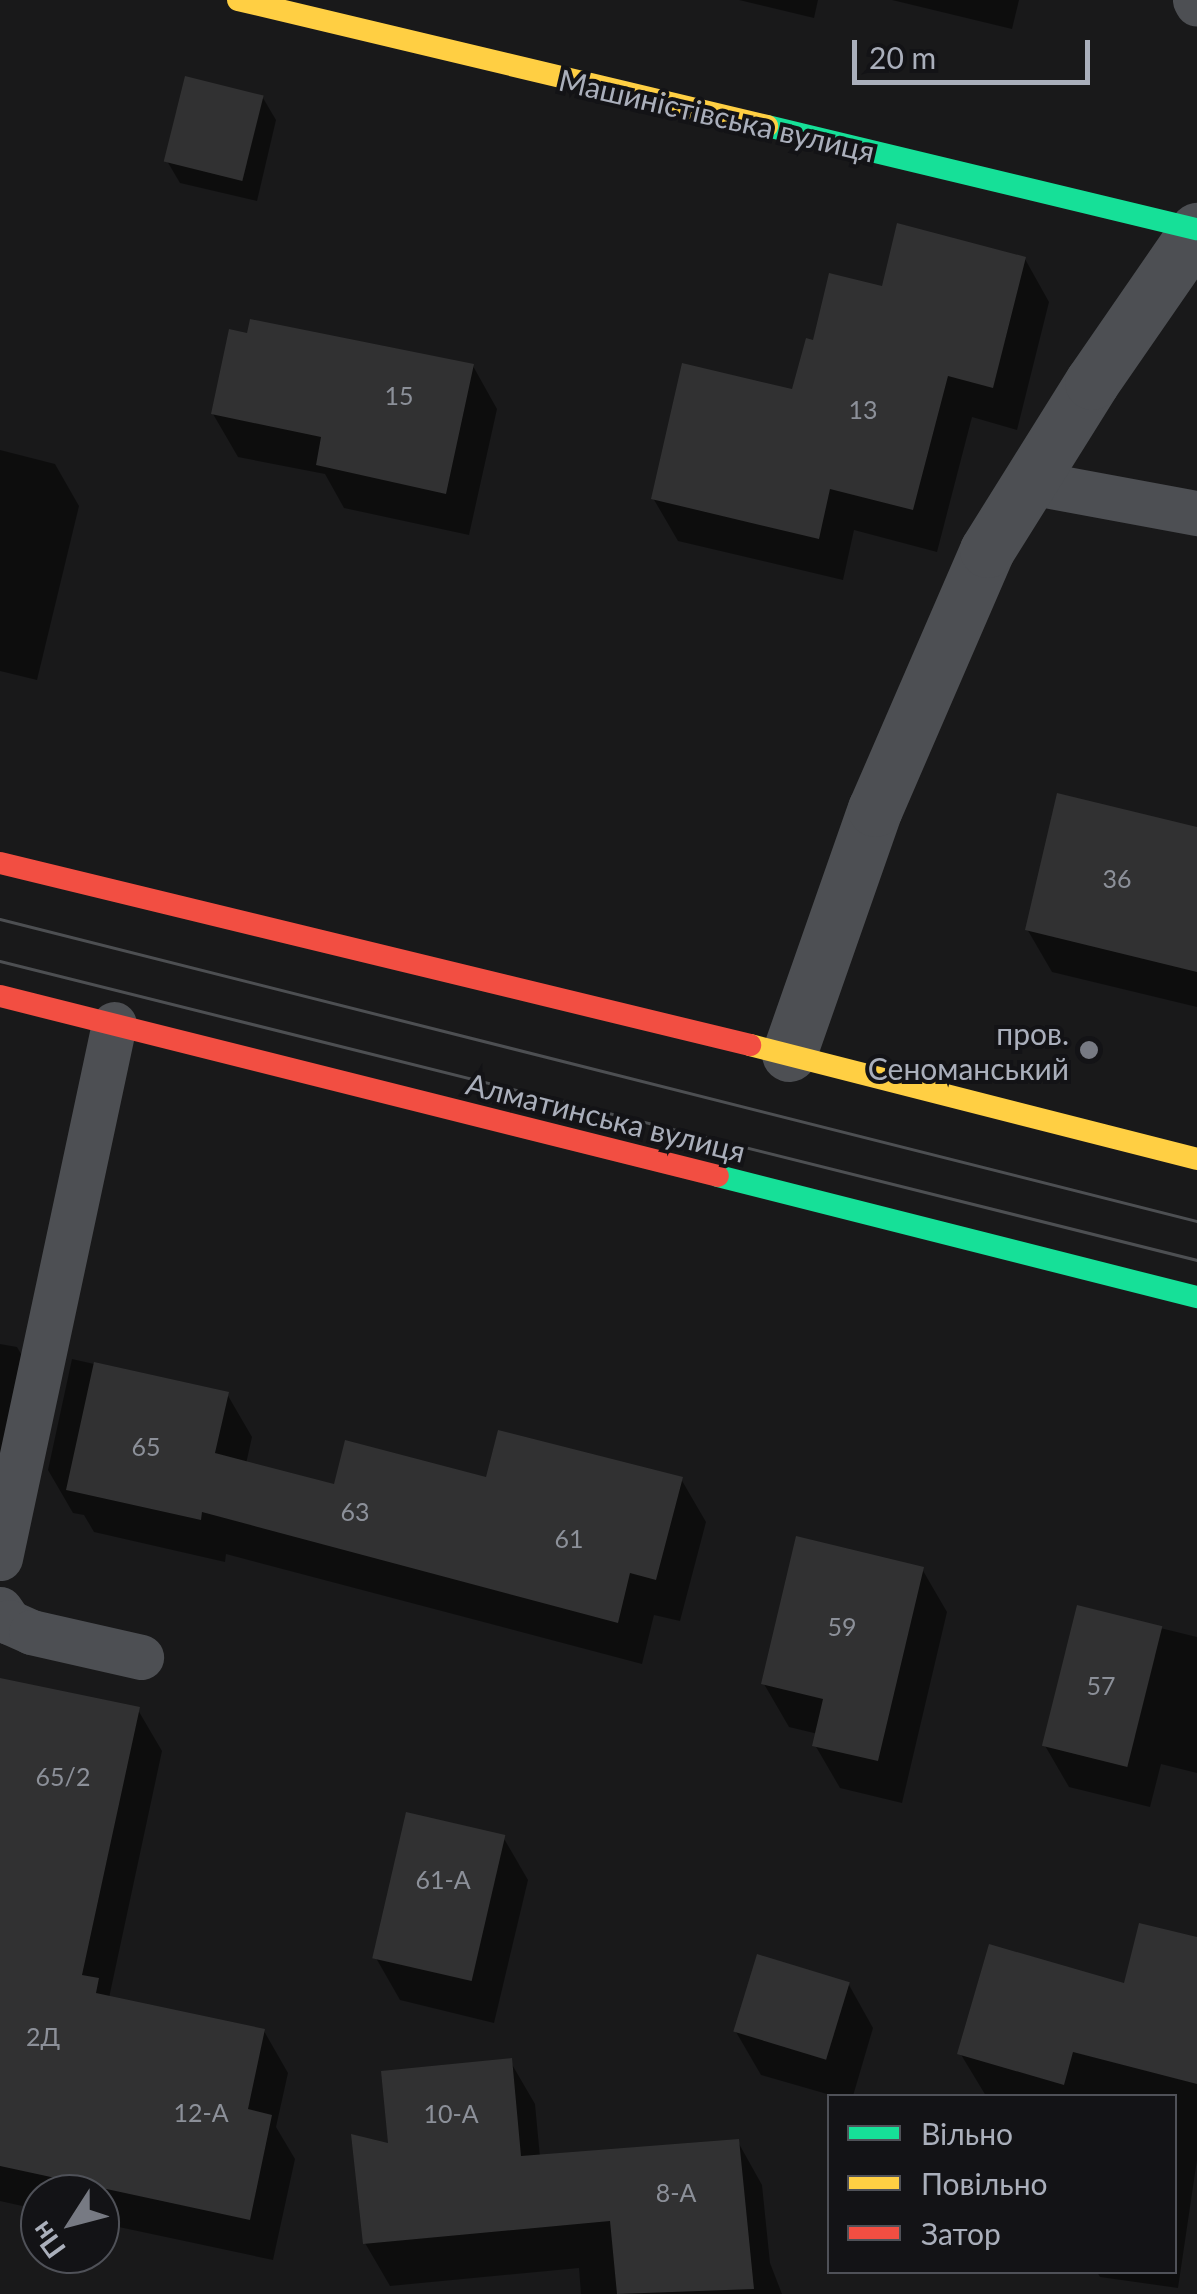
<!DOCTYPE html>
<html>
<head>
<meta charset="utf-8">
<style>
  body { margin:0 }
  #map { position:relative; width:1197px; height:2294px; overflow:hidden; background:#19191a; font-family:Lato,sans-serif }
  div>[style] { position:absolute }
  .shadow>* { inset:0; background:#0007 }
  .building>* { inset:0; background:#313132; transform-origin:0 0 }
  .lane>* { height:45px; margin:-22.5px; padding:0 22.5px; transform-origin:22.5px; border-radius:22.5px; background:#4d4f53 }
  .street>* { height:55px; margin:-27.5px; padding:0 27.5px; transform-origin:27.5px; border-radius:27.5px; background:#4d4f53 }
  .fast>* { height:22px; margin:-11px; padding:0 11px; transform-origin:11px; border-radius:11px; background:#16e098 }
  .slow>* { height:22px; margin:-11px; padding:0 11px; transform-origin:11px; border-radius:11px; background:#ffcf43 }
  .jam>* { height:22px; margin:-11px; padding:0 11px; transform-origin:11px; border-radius:11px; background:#f24e42 }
  .tram>* { height:2.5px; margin:-1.25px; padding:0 1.25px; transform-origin:1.25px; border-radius:1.25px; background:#4d4f52 }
  .dots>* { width:28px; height:28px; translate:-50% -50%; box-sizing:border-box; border:5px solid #131316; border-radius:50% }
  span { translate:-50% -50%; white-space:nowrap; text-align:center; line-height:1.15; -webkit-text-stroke:8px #131316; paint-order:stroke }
  .number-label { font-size:25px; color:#8c9099 }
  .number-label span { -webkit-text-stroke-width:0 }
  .street-label { font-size:30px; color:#aaafbb }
  .poi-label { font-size:30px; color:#aaafbb }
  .right { translate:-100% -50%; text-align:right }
  .legend { position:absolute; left:827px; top:2094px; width:350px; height:180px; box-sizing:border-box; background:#131316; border:2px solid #4f5158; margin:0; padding:12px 18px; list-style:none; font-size:30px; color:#aaafbb }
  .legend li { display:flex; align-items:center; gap:20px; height:50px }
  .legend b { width:50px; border:2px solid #4f5158 }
  .north { position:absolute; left:20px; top:2174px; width:100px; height:100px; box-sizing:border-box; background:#131316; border:2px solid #4f5158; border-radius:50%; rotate:234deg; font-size:28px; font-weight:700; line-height:40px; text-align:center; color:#aaafbb }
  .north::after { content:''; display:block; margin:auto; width:35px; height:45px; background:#777a83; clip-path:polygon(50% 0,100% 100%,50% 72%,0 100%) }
  .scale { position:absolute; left:852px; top:40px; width:238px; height:45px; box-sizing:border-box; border:5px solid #aaafbb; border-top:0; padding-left:12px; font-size:30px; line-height:35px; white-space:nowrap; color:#aaafbb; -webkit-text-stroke:8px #131316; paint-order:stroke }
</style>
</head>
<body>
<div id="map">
  <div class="shadow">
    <div style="clip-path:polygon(739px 0,818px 0,814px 18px)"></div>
    <div style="clip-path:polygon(892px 0,1019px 0,1012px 29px)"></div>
    <div style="clip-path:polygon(263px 98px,276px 120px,257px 201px,180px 183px,167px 161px)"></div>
    <div style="clip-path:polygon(1025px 259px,1049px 302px,1017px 430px,972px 417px,937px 552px,854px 530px,843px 580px,678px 541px,653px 498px,794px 392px,814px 343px)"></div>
    <div style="clip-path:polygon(473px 366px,497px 409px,469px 535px,344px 508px,325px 474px,238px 457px,213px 414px)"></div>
    <div style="clip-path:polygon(0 450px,55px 464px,79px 506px,37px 680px,0 671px)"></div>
    <div style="clip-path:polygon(1197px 830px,1197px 1007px,1052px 972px,1027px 929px)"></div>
    <div style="clip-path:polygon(0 1344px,17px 1347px,42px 1390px,0 1498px)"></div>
    <div style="clip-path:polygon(72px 1359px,227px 1394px,252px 1437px,246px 1464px,335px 1487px,488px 1480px,681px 1479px,706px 1522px,680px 1621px,654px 1615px,642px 1664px,226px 1554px,225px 1562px,94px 1532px,84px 1515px,73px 1513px,48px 1470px)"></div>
    <div style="clip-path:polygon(922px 1569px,947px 1612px,902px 1803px,840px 1788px,815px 1745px,818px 1734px,789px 1727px,764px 1684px)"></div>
    <div style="clip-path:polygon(1079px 1608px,1197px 1637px,1197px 1773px,1161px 1764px,1150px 1807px,1069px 1787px,1044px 1744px)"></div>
    <div style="clip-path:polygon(0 1681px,138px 1710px,162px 1751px,109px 1998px,264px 2031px,288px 2073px,276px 2127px,295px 2159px,273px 2260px,100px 2223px,100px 2194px,40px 2194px,40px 2210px,0 2201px)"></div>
    <div style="clip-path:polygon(503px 1837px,528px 1880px,494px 2023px,400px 2000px,376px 1958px)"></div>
    <div style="clip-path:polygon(1197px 1940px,1197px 2160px,1178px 2288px,1100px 2277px,1097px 2272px,1174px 2272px,1174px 2096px,986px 2096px,960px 2053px,1126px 1986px)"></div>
    <div style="clip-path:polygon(849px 1985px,873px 2028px,853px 2096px,834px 2096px,761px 2075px,736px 2032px)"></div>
    <div style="clip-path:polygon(510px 2061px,535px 2104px,540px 2157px,738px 2142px,762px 2185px,770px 2263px,782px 2294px,581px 2294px,579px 2268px,390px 2286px,365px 2243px,390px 2146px)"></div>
  </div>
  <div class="building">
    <div style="left:185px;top:76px;width:81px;height:88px;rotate:14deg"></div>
    <div style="clip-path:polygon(897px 223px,1026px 257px,993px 388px,948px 376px,913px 510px,830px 489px,819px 539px,651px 499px,682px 363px,792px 389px,806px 338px,813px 340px,829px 273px,882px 286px)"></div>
    <div style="clip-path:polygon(250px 319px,474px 364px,446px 494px,316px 465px,321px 437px,211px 414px,229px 329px,247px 333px)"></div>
    <div style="clip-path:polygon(1057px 793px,1197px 827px,1197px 972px,1025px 930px)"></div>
    <div style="clip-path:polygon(94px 1362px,229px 1392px,215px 1453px,334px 1484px,345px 1440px,486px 1477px,498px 1430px,683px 1477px,656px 1580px,630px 1573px,618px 1623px,202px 1512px,201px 1520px,66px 1490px)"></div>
    <div style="clip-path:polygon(796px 1536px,924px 1567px,878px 1761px,812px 1746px,823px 1699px,761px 1684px)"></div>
    <div style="left:1077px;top:1605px;width:88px;height:145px;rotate:14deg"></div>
    <div style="clip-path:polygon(0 1678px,140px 1707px,82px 1975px,99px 1978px,96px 1993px,265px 2029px,248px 2109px,272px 2115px,250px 2220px,0 2166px)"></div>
    <div style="left:406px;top:1812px;width:102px;height:150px;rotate:13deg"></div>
    <div style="clip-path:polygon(1139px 1923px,1197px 1937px,1197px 2084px,1073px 2052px,1064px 2085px,957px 2054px,989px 1944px,1124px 1983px)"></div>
    <div style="left:757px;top:1954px;width:97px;height:81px;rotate:17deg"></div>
    <div style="clip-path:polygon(512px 2058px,521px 2156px,739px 2139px,754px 2289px,617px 2294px,610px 2221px,363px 2244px,351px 2134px,388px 2143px,381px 2071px)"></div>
  </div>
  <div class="lane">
    <div style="left:1195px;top:0;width:4px;rotate:63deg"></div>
    <div style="left:1029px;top:482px;width:171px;rotate:10.5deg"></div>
    <div style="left:0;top:1558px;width:546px;rotate:-77.95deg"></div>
    <div style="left:0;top:1609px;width:16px;rotate:55deg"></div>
    <div style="left:9px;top:1622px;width:24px;rotate:24deg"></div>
    <div style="left:31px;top:1632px;width:113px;rotate:12.8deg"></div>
  </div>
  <div class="street">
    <div style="left:789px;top:1054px;width:260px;rotate:-70.7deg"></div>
    <div style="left:875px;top:809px;width:282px;rotate:-66.6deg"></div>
    <div style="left:987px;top:550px;width:198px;rotate:-58deg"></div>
    <div style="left:1092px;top:382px;width:185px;rotate:-55.4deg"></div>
  </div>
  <div class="fast">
    <div style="left:767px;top:126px;width:442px;rotate:13.5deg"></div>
    <div style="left:718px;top:1176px;width:494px;rotate:14.2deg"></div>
  </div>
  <div class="slow">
    <div style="left:238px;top:0;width:544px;rotate:13.4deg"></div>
    <div style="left:750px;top:1045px;width:461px;rotate:14.3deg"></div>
  </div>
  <div class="jam">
    <div style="left:0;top:863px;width:772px;rotate:13.64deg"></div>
    <div style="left:0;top:996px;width:740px;rotate:14.07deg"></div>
  </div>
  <div class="tram">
    <div style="left:0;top:919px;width:1235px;rotate:14.16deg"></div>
    <div style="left:0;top:961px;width:1234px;rotate:14.02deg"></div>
  </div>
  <div class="dots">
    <div style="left:1089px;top:1050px;background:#777a83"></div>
  </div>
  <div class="number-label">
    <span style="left:399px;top:395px">15</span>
    <span style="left:863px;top:409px">13</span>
    <span style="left:1117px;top:878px">36</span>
    <span style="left:146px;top:1446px">65</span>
    <span style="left:355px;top:1511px">63</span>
    <span style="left:569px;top:1538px">61</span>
    <span style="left:842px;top:1626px">59</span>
    <span style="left:1101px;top:1685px">57</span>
    <span style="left:63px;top:1776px">65/2</span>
    <span style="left:443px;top:1879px">61-А</span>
    <span style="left:43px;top:2036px">2Д</span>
    <span style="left:201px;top:2112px">12-А</span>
    <span style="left:451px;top:2113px">10-А</span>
    <span style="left:676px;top:2192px">8-А</span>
  </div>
  <div class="street-label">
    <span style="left:717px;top:115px;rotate:13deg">Машиністівська вулиця</span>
    <span style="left:606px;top:1117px;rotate:14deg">Алматинська вулиця</span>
  </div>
  <div class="poi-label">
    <span class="right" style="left:1069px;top:1050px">пров.<br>Сеноманський</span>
  </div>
  <ul class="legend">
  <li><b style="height:12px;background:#16e098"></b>Вільно</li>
  <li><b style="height:12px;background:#ffcf43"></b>Повільно</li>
  <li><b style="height:12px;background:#f24e42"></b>Затор</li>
  </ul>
  <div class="north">Пн</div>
  <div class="scale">20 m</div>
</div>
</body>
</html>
